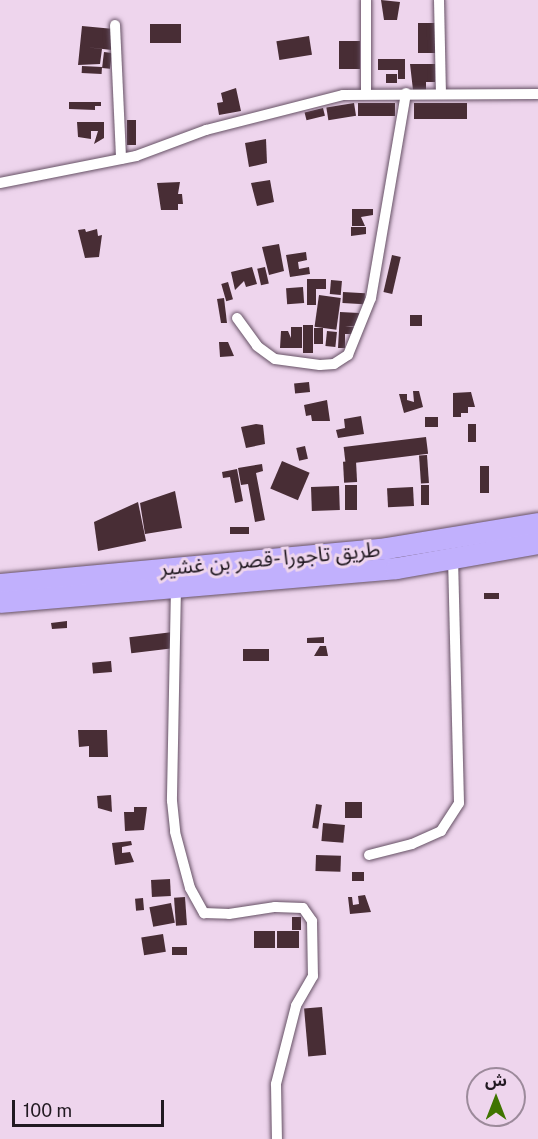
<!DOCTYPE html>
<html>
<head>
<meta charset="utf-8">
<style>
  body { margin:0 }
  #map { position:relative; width:538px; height:1139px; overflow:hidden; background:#eed5ed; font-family:"Public Sans","Noto Sans Arabic",sans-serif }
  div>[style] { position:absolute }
  .building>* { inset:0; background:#482d35; transform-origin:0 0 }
  .roads { filter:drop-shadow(0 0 2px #665165) drop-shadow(0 0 2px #665165) }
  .street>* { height:10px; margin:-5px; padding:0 5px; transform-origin:5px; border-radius:5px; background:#fff }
  .highway>* { height:21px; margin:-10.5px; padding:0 10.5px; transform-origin:10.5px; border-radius:10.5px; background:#c1b0fd }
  span { translate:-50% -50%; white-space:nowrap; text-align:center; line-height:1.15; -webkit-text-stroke:6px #eed5ed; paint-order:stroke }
  .street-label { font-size:21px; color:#211921 }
  .north { position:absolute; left:466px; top:1067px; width:60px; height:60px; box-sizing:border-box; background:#eed5ed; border:2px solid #9c8a9b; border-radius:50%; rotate:0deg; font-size:16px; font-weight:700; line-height:24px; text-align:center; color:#211921 }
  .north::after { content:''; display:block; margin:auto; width:21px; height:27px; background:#3f7400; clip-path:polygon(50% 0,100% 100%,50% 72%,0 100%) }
  .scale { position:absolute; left:12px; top:1100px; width:152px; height:27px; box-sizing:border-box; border:3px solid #211921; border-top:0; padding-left:8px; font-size:18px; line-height:21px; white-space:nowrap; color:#211921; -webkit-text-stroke:4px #eed5ed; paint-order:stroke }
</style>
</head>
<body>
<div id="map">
  <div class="building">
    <div style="clip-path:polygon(381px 0,400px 2px,397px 20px,384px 20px)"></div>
    <div style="left:418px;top:23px;width:19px;height:30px"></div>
    <div style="left:181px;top:24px;width:19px;height:31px;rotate:90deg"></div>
    <div style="clip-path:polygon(82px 26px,114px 29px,112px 50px,85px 47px,102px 49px,100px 64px,78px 65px)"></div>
    <div style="left:309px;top:36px;width:19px;height:33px;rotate:81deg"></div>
    <div style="left:360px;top:41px;width:28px;height:21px;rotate:90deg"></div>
    <div style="left:104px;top:52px;width:8px;height:16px;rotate:7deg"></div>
    <div style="clip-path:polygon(378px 59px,405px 59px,405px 79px,398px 79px,398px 70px,378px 70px)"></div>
    <div style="clip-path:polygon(410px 64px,435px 64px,435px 82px,426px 82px,426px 90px,413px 90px)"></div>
    <div style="left:82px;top:66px;width:20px;height:7px;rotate:3deg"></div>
    <div style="left:386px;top:74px;width:11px;height:9px"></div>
    <div style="clip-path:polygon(236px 88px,241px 111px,219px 115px,217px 103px,223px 102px,221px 93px)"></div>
    <div style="clip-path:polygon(69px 102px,101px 102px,101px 106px,95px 106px,95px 110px,69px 109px)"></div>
    <div style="left:354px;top:103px;width:13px;height:28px;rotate:81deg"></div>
    <div style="left:395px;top:103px;width:13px;height:37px;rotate:90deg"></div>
    <div style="left:414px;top:103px;width:53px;height:16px"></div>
    <div style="left:323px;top:108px;width:8px;height:19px;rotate:76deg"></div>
    <div style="left:127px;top:120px;width:9px;height:25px"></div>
    <div style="clip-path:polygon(77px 122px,104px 122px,104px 138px,94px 144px,98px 131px,91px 131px,91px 139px,78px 137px)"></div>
    <div style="clip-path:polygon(266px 139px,267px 163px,249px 167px,245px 143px)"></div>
    <div style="clip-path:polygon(270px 180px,274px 202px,257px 206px,251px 183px)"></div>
    <div style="clip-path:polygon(180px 182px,178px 194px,182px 194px,183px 204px,178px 204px,178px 210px,161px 210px,157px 183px)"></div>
    <div style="clip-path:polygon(352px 209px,373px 209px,373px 215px,361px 217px,365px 226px,352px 226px)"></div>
    <div style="clip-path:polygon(351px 227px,366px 227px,366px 234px,351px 236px)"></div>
    <div style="clip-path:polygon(85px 229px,86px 232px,97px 229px,98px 236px,102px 235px,99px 257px,85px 258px,78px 230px)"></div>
    <div style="clip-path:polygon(279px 244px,284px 271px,269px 275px,262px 247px)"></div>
    <div style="clip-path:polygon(306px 252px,307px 260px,298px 262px,299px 269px,309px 267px,310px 274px,290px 277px,286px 255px)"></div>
    <div style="left:392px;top:255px;width:9px;height:38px;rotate:13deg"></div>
    <div style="clip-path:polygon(252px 267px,257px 284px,246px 287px,244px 281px,235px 290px,231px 272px)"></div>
    <div style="left:265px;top:267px;width:17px;height:8px;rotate:77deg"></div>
    <div style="clip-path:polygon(307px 279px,326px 279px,326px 289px,316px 289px,316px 305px,307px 305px)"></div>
    <div style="left:331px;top:280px;width:11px;height:14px;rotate:5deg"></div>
    <div style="left:228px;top:282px;width:18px;height:7px;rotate:74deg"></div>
    <div style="left:303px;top:287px;width:16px;height:17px;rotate:86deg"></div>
    <div style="left:343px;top:292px;width:22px;height:11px;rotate:3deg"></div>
    <div style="left:319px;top:295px;width:22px;height:32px;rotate:8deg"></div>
    <div style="clip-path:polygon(224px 298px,227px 323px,221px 323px,217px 299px)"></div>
    <div style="clip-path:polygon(340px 312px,359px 313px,358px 326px,345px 326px,358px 327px,358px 334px,345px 334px,345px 348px,338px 348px)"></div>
    <div style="left:410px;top:315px;width:12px;height:11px"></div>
    <div style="left:303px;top:325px;width:10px;height:28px"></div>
    <div style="clip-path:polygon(291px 327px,302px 327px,302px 348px,280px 348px,281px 331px,288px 331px,291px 338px)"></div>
    <div style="left:314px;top:328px;width:9px;height:16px"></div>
    <div style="left:327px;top:331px;width:10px;height:15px;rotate:6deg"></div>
    <div style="clip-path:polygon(219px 342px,228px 342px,234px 356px,220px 357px)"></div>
    <div style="left:309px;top:382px;width:10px;height:15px;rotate:84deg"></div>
    <div style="clip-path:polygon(413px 391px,419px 391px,423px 407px,404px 413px,399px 394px,407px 394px,407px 400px,414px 402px)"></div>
    <div style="clip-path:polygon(471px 392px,475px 407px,468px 407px,468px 413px,461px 413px,461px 417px,453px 417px,453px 393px)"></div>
    <div style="clip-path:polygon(327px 400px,330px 421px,312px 421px,311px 415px,306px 416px,304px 405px)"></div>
    <div style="clip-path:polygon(361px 416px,364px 434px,338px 438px,336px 430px,345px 428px,344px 419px)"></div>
    <div style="left:425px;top:417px;width:13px;height:10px"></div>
    <div style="clip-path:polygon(256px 424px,263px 425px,265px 444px,246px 448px,241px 427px)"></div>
    <div style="left:468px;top:424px;width:8px;height:18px"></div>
    <div style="left:426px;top:437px;width:17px;height:83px;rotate:83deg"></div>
    <div style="left:305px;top:446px;width:13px;height:9px;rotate:77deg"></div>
    <div style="left:427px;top:455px;width:28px;height:8px;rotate:86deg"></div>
    <div style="left:282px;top:461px;width:30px;height:30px;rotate:23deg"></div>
    <div style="left:356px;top:461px;width:21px;height:13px;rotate:87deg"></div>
    <div style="clip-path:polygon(262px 464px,263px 471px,256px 473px,265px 520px,255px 522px,248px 484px,241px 485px,238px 468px)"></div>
    <div style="left:480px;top:466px;width:9px;height:27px"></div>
    <div style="clip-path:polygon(237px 469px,243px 501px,235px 503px,230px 477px,223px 478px,222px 472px)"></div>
    <div style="left:345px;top:485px;width:12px;height:25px"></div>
    <div style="left:421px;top:485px;width:8px;height:20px"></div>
    <div style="left:339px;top:486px;width:24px;height:28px;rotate:88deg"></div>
    <div style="left:413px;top:487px;width:19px;height:26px;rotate:87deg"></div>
    <div style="clip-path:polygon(175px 491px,182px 528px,145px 534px,140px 503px)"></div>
    <div style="clip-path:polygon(138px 502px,146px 541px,98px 551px,94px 522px)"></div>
    <div style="left:230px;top:527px;width:19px;height:7px"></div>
    <div style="left:484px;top:593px;width:15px;height:6px"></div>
    <div style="clip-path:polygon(67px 621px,67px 628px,52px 629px,51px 623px)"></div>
    <div style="left:173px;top:632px;width:16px;height:44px;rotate:83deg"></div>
    <div style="clip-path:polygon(324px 637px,324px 643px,307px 643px,307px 638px)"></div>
    <div style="clip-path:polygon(320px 646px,326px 646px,328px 656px,314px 656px)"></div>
    <div style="left:243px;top:649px;width:26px;height:12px"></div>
    <div style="left:111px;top:661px;width:11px;height:19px;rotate:85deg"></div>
    <div style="clip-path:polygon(78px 730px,107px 730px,108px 757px,89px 757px,89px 746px,79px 747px)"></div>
    <div style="clip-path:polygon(111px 795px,112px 812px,98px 808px,97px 796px)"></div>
    <div style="left:345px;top:802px;width:17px;height:16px"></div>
    <div style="left:316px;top:804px;width:6px;height:24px;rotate:9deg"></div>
    <div style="clip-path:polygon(134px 807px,147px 807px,144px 830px,125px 831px,124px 812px,134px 812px)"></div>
    <div style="left:323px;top:823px;width:22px;height:18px;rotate:5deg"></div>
    <div style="clip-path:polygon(131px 841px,132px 845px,122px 847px,122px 853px,130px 852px,134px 862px,115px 865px,112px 843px)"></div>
    <div style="left:316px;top:855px;width:25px;height:16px;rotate:2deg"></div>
    <div style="left:352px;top:872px;width:12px;height:9px"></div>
    <div style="left:170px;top:879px;width:17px;height:19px;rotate:87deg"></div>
    <div style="clip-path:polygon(365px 895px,371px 912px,350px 914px,348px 897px,352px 897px,353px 905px,359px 904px,358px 896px)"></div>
    <div style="left:185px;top:897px;width:28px;height:11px;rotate:86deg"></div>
    <div style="left:143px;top:898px;width:12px;height:8px;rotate:85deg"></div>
    <div style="left:171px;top:903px;width:20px;height:22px;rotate:79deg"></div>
    <div style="left:292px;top:917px;width:9px;height:13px"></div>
    <div style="left:254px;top:931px;width:21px;height:17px"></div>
    <div style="left:277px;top:931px;width:22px;height:17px"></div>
    <div style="left:163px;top:934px;width:18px;height:22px;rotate:81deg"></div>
    <div style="left:187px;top:947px;width:8px;height:15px;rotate:90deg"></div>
    <div style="left:322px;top:1007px;width:48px;height:18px;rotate:85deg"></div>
  </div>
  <div class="roads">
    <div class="street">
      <div style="left:439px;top:0;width:94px;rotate:88.8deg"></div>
      <div style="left:115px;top:25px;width:134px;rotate:87.4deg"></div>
      <div style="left:366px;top:93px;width:93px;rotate:-90deg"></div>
      <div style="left:0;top:183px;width:139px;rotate:-11.2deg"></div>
      <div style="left:136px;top:156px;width:75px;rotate:-20.4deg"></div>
      <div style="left:206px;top:130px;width:141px;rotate:-14.3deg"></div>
      <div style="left:343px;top:95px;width:195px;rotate:-0.3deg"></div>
      <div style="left:237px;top:318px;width:34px;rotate:54deg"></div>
      <div style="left:257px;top:346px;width:22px;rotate:36deg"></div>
      <div style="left:275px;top:359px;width:45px;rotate:7.6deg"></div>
      <div style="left:320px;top:365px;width:14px;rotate:-4deg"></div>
      <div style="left:334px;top:364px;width:17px;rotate:-33deg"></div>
      <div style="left:348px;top:355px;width:61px;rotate:-68deg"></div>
      <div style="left:371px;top:298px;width:208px;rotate:-80.3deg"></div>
      <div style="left:176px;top:587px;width:214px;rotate:91.1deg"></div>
      <div style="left:172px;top:801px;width:31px;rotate:84deg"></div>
      <div style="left:175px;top:832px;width:58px;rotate:75deg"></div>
      <div style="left:190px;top:888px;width:29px;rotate:61deg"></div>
      <div style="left:204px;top:913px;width:25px;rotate:2deg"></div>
      <div style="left:229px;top:914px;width:47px;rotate:-8.7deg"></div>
      <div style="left:275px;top:907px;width:28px;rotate:2deg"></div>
      <div style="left:303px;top:908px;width:16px;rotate:55deg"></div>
      <div style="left:312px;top:921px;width:55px;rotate:89deg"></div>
      <div style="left:313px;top:976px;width:34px;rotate:120deg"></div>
      <div style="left:296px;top:1006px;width:81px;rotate:104.4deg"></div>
      <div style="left:276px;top:1084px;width:55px;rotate:89deg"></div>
      <div style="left:369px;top:855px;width:44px;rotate:-14.3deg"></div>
      <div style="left:412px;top:844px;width:32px;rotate:-24deg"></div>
      <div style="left:441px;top:831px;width:33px;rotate:-57deg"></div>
      <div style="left:459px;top:803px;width:244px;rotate:-91.4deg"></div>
    </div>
    <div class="highway">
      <div style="left:0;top:584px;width:389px;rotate:-5.3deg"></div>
      <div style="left:387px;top:548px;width:153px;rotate:-9.4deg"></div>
      <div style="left:0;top:602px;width:397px;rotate:-4.9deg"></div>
      <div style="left:396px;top:568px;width:144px;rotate:-10deg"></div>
    </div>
  </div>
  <div class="street-label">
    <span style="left:270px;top:559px;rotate:-5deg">طريق تاجورا -قصر بن غشير</span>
  </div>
  <div class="north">ش</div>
  <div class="scale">100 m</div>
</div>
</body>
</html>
